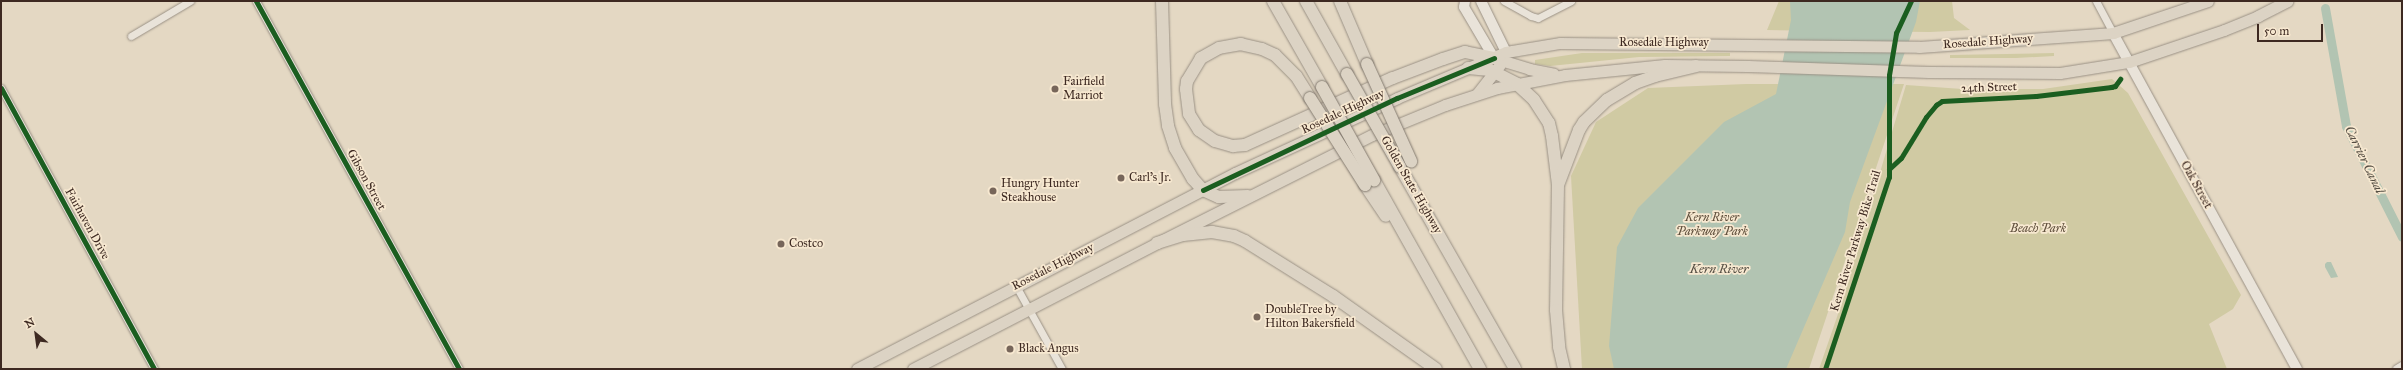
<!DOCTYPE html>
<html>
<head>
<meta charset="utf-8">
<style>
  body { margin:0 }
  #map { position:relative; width:2403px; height:370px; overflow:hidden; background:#e4d8c3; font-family:"IM FELL Great Primer",serif }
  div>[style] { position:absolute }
  .green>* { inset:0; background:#d0caa3 }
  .water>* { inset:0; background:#b2c4b2 }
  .canal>* { height:9px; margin:-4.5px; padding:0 4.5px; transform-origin:4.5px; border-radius:4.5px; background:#b2c4b2 }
  .roads { filter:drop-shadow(0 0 1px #9a9185) drop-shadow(0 0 1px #9a9185) }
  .minor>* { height:7px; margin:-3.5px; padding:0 3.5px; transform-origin:3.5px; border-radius:3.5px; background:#e9e3d9 }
  .tertiary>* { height:8px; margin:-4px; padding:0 4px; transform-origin:4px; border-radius:4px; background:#e9e3d9 }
  .secondary>* { height:10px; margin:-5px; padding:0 5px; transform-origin:5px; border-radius:5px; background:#e9e3d9 }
  .primary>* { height:11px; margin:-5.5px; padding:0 5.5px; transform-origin:5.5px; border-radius:5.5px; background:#dcd3c4 }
  .motorway>* { height:12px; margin:-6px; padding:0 6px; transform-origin:6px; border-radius:6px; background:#dcd3c4 }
  .bridges { filter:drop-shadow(0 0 1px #837a6f) drop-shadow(0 0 1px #837a6f) }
  .motorway-bridge>* { height:12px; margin:-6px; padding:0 6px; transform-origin:6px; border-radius:6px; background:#dcd3c4 }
  .cycleway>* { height:5px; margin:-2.5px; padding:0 2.5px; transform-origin:2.5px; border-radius:2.5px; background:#1b5e20 }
  .dots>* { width:11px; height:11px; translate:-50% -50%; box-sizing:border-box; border:2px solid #f7e8d0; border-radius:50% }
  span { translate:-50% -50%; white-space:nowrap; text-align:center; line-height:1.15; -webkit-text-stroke:3.5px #f7e8d0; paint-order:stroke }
  .street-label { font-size:12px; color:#3d2921 }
  .poi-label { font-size:12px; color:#3d2921 }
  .left { translate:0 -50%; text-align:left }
  .park-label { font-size:12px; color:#5e4e3b; font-style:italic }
  .water-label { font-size:13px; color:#554e43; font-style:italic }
  .frame { position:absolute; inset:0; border:2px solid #3d2921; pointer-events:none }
  .north { position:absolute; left:16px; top:314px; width:40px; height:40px; -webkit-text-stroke:3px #f7e8d0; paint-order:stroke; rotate:331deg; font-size:11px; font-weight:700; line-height:16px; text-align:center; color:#3d2921 }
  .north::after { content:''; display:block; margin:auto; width:14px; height:18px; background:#3d2921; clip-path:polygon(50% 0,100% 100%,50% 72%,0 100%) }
  .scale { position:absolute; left:2257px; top:24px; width:66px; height:18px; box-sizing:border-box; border:2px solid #3d2921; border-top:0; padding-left:5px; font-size:12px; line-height:14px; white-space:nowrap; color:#3d2921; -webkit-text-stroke:3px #f7e8d0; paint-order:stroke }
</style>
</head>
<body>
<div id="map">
  <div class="green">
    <div style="clip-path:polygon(1779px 1px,1952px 1px,1954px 18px,1970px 30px,1930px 32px,1767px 30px)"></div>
    <div style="clip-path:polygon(1582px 53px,1730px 53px,1730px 56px,1639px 57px,1550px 66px,1535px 64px,1535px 60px)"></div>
    <div style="clip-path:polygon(2054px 53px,2054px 56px,2016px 58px,1950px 58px,1950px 55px)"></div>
    <div style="clip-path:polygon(2112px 79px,2128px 93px,2241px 295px,2233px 309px,2209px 324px,2227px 369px,1819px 369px,1837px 317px,1906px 85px,1962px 89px,2043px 89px)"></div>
    <div style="clip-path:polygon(1746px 84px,1904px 84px,1809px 369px,1582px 369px,1571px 176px,1596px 122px,1648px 88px)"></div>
  </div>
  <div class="water">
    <div style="clip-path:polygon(1790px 1px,1920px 1px,1916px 22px,1850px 202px,1845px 232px,1786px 369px,1614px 369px,1609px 346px,1617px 247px,1638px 208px,1724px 122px,1776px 94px,1791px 20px)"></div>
    <div style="clip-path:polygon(2327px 262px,2331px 262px,2338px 277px,2331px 278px,2325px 267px,2325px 264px)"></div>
  </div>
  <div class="canal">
    <div style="left:2325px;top:8px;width:120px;rotate:79.9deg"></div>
    <div style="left:2346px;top:126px;width:124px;rotate:63.2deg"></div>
  </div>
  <div class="roads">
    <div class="minor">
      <div style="left:256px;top:1px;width:420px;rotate:61.1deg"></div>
      <div style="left:1504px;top:1px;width:31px;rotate:29deg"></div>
      <div style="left:1531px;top:16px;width:7px;rotate:16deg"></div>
      <div style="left:1538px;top:18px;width:37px;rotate:-27deg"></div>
      <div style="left:2096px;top:1px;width:36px;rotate:62deg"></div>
      <div style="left:131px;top:36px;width:69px;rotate:-30.7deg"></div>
      <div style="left:1px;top:88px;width:320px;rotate:61.4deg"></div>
      <div style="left:1016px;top:286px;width:95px;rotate:61deg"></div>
    </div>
    <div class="tertiary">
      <div style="left:2397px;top:369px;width:6px;rotate:-31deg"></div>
    </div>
    <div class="secondary">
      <div style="left:1465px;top:1px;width:6px;rotate:99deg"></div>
      <div style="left:1464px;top:7px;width:59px;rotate:59.5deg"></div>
      <div style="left:1481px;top:1px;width:57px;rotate:63.9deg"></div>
      <div style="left:2113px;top:33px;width:383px;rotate:61.3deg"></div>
    </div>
    <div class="primary">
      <div style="left:1494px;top:58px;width:37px;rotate:17deg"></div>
      <div style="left:1529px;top:69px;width:25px;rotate:11deg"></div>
      <div style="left:1477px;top:94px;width:37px;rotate:-52deg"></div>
      <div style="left:857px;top:369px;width:426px;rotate:-27.4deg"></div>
      <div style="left:1235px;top:173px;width:179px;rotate:-24.8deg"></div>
      <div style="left:1397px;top:98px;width:118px;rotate:-22.9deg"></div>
      <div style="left:1506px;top:52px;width:55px;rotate:-9.5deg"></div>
      <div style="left:1560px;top:43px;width:359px;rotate:0.6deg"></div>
      <div style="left:1919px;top:47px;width:195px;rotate:-4.1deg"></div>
      <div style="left:2113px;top:33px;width:100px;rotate:-18.6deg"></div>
      <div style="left:913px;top:369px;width:275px;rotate:-27.3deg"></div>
      <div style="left:1157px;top:243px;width:241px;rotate:-26.7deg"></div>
      <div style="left:1372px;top:135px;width:79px;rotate:-22.3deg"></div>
      <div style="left:1445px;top:105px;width:55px;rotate:-18.1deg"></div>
      <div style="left:1497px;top:88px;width:69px;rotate:-10.8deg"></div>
      <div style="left:1565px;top:75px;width:100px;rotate:-5.7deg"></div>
      <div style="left:1665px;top:65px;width:83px;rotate:0.7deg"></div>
      <div style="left:1748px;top:66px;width:181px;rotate:1.9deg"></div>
      <div style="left:1929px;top:72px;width:131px;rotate:0.4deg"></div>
      <div style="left:2060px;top:73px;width:70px;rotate:-9.1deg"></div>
      <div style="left:2129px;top:62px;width:100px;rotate:-18.6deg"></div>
      <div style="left:2224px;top:30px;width:37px;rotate:-22deg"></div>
      <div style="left:2258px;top:16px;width:33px;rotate:-27deg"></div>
    </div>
    <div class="motorway">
      <div style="left:1162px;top:1px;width:103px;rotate:88.3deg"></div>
      <div style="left:1165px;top:104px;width:22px;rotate:82deg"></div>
      <div style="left:1168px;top:126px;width:23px;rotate:72deg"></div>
      <div style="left:1175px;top:148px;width:36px;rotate:60deg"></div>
      <div style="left:1193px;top:179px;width:15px;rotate:48deg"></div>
      <div style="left:1203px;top:190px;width:17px;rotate:24deg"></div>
      <div style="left:1219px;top:197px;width:29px;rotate:-2deg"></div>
      <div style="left:1273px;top:1px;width:99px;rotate:60.3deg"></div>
      <div style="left:1306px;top:1px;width:84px;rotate:60.7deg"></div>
      <div style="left:1340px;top:1px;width:69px;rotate:66.8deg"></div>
      <div style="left:1468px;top:68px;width:22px;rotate:5deg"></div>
      <div style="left:1490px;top:70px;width:30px;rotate:27deg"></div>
      <div style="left:1517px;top:84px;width:23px;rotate:43deg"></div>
      <div style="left:1534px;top:100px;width:27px;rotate:57deg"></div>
      <div style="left:1549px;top:123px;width:13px;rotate:77deg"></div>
      <div style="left:1552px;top:136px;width:49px;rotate:83deg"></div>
      <div style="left:1558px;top:185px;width:125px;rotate:90.9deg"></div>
      <div style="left:1556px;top:310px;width:37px;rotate:85deg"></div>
      <div style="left:1559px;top:347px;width:23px;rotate:77deg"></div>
      <div style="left:1310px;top:98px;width:26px;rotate:-122deg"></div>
      <div style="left:1296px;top:76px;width:30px;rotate:-135deg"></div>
      <div style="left:1275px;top:55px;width:14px;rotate:-155deg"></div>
      <div style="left:1262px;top:49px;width:22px;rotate:-167deg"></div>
      <div style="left:1241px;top:44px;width:22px;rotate:170deg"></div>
      <div style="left:1219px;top:48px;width:21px;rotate:151deg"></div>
      <div style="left:1201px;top:58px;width:27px;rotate:121deg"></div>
      <div style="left:1187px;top:81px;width:8px;rotate:97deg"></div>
      <div style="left:1186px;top:89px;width:25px;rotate:83deg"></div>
      <div style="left:1189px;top:114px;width:19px;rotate:58deg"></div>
      <div style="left:1199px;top:130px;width:19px;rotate:35deg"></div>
      <div style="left:1215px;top:141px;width:19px;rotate:16deg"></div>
      <div style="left:1233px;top:146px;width:12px;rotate:-5deg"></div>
      <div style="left:1245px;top:145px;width:162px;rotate:-24.4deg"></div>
      <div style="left:1393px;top:78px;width:53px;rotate:-20.8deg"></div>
      <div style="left:1443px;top:59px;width:23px;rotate:-18deg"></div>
      <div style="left:1465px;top:52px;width:30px;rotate:12deg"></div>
      <div style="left:1400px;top:167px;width:232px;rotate:60.3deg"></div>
      <div style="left:1374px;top:180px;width:217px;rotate:60.7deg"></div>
      <div style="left:1365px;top:185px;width:37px;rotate:56deg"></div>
      <div style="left:1558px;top:185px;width:59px;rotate:-69.1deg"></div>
      <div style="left:1579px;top:130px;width:9px;rotate:-58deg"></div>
      <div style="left:1584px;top:122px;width:32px;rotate:-44deg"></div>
      <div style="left:1607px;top:100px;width:33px;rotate:-31deg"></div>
      <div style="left:1635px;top:83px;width:21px;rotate:-19deg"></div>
      <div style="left:1655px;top:76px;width:42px;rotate:-13.7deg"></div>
      <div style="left:1157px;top:243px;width:27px;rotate:-17deg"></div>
      <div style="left:1183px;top:235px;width:29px;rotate:-6deg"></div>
      <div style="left:1212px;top:232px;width:22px;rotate:10deg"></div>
      <div style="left:1234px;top:236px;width:12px;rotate:24deg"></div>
      <div style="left:1245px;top:241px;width:104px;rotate:32deg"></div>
      <div style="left:1333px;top:296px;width:126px;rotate:35.3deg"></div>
    </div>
  </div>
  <div class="bridges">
    <div class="motorway-bridge">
      <div style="left:1367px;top:64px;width:107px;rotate:65.6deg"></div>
      <div style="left:1347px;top:74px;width:107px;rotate:60.3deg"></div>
      <div style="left:1322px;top:87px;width:107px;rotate:60.8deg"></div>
      <div style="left:1310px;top:98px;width:103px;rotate:57.7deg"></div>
    </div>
  </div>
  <div class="cycleway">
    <div style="left:256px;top:1px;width:420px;rotate:61.1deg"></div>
    <div style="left:1px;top:88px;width:320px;rotate:61.4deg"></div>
    <div style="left:1889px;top:169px;width:16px;rotate:-43deg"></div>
    <div style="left:1901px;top:158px;width:48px;rotate:-58.6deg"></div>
    <div style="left:1926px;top:117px;width:16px;rotate:-50deg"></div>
    <div style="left:1936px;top:105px;width:7px;rotate:-34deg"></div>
    <div style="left:1942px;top:101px;width:94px;rotate:-3deg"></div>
    <div style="left:2036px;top:96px;width:76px;rotate:-6.8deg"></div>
    <div style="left:2111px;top:87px;width:4px;rotate:-14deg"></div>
    <div style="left:2115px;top:86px;width:9px;rotate:-54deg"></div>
    <div style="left:1203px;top:190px;width:215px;rotate:-25.4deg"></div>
    <div style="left:1397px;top:98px;width:105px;rotate:-22.4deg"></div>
    <div style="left:1825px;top:369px;width:202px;rotate:-71.6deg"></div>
    <div style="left:1889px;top:177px;width:102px;rotate:-90deg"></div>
    <div style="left:1889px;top:75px;width:43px;rotate:-80.5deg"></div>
    <div style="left:1896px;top:33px;width:35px;rotate:-65deg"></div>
  </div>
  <div class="dots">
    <div style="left:1055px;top:89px;background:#77665a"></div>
    <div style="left:1121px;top:178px;background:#77665a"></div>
    <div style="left:993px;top:191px;background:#77665a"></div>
    <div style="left:781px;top:244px;background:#77665a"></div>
    <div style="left:1257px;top:317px;background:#77665a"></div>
    <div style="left:1010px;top:349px;background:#77665a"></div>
  </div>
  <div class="street-label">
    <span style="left:1988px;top:42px;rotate:-4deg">Rosedale Highway</span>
    <span style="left:1664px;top:43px">Rosedale Highway</span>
    <span style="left:1989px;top:88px;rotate:-2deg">24th Street</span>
    <span style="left:1343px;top:112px;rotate:-25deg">Rosedale Highway</span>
    <span style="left:366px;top:180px;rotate:61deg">Gibson Street</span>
    <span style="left:1411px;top:185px;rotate:60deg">Golden State Highway</span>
    <span style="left:2196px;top:185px;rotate:61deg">Oak Street</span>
    <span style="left:87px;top:224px;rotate:61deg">Fairhaven Drive</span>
    <span style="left:1856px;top:241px;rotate:-73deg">Kern River Parkway Bike Trail</span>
    <span style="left:1053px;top:267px;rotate:-27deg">Rosedale Highway</span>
  </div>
  <div class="poi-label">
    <span class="left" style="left:1063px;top:89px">Fairfield<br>Marriot</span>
    <span class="left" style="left:1129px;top:178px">Carl's Jr.</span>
    <span class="left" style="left:1001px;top:191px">Hungry Hunter<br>Steakhouse</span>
    <span class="left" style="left:789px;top:244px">Costco</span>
    <span class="left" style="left:1265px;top:317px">DoubleTree by<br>Hilton Bakersfield</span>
    <span class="left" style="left:1018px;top:349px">Black Angus</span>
  </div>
  <div class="park-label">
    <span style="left:1712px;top:225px">Kern River<br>Parkway Park</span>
    <span style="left:2038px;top:229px">Beach Park</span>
  </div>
  <div class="water-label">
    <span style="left:2364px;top:160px;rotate:64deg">Carrier Canal</span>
    <span style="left:1719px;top:269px">Kern River</span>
  </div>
  <div class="frame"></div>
  <div class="north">N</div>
  <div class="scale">50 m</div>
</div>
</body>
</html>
